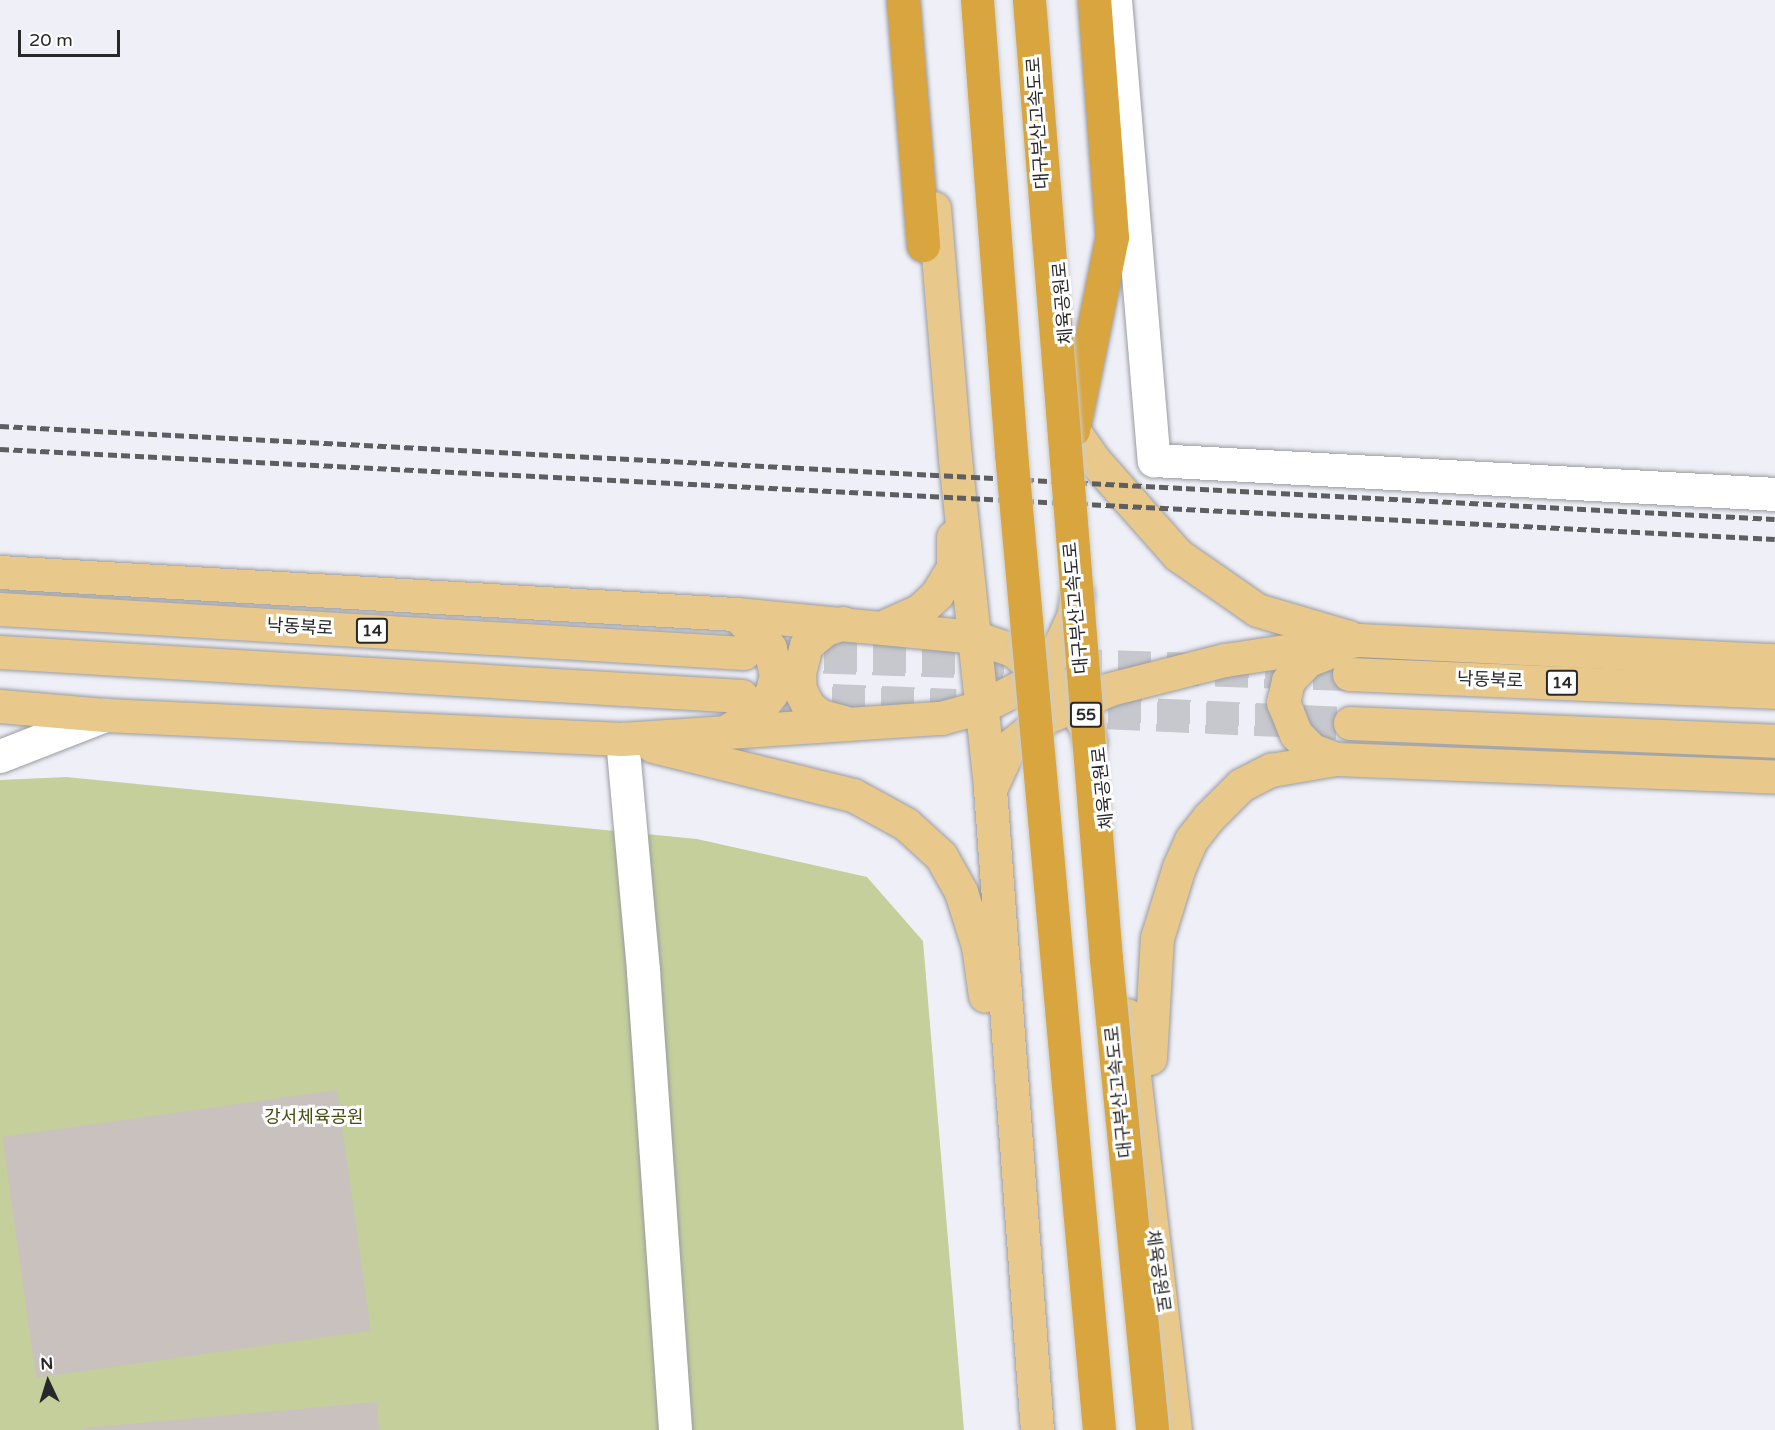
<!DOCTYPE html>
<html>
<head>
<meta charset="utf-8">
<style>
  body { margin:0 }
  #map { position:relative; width:1775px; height:1430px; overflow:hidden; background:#eff0f7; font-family:"Varela Round","Noto Sans KR",sans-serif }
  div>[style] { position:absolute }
  .green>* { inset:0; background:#c5cf9c }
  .building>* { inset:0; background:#c8c1be; transform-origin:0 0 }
  .major-tunnel>* { height:33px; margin-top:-16.5px; transform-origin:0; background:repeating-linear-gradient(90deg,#c7c8ce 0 33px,transparent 0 49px) }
  .roads { filter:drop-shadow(0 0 2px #9a9ba1) drop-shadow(0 0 2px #9a9ba1) }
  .minor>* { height:33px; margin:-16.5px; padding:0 16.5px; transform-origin:16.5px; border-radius:16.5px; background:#fff }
  .major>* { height:33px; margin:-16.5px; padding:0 16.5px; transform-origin:16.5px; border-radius:16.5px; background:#e8c98b }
  .highway>* { height:33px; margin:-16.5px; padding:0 16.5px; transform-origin:16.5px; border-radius:16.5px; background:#d8a53e }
  .rail>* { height:4.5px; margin-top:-2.25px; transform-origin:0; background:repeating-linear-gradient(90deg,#5e5e61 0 9px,transparent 0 13.5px) }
  .bridges { filter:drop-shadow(0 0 2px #cbcbcc) drop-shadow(0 0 2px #cbcbcc) }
  .highway-bridge>* { height:33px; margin:-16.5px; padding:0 16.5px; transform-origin:16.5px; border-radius:16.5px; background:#d8a53e }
  span { translate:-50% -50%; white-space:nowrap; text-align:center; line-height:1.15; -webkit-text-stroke:6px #fff; paint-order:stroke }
  .shield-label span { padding:2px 4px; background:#fff; border:2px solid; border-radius:4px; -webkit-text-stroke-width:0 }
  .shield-label { font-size:16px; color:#28282a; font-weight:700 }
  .street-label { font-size:18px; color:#28282a }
  .park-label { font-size:18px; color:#464e0f }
  .north { position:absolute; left:18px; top:1352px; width:60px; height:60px; -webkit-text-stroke:4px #fff; paint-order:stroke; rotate:356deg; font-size:16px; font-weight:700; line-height:24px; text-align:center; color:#28282a }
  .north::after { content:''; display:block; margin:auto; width:21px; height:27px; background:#28282a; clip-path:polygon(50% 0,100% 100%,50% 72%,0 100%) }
  .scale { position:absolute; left:18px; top:30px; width:102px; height:27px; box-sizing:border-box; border:3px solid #28282a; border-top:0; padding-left:8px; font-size:18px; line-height:21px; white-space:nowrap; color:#28282a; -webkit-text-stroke:4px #fff; paint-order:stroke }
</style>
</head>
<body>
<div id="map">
  <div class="green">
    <div style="clip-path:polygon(66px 777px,697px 839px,867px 877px,923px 941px,964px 1430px,0 1430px,0 780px)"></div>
  </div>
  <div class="building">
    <div style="left:337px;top:1090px;width:243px;height:338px;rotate:82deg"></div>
    <div style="clip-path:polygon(377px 1402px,379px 1430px,84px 1430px,84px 1428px)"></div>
  </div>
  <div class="major-tunnel">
    <div style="left:775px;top:655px;width:574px;rotate:1.9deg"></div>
    <div style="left:783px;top:698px;width:173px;rotate:2.3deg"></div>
    <div style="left:1059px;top:710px;width:291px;rotate:2.6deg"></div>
  </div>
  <div class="roads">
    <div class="minor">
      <div style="left:1115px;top:0;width:462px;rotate:85.2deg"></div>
      <div style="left:1154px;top:460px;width:622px;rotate:3.13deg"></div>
      <div style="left:622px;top:739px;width:233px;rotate:84.8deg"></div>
      <div style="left:643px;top:971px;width:460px;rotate:86deg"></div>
      <div style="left:0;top:756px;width:113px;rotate:-21.3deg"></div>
    </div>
    <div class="major">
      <div style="left:934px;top:208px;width:252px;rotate:85.2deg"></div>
      <div style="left:955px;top:459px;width:332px;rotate:83.9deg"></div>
      <div style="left:990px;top:789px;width:643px;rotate:85.81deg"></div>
      <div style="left:1073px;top:430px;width:35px;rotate:55deg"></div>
      <div style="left:1093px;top:459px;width:128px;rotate:48.5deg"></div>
      <div style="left:1178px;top:555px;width:96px;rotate:34.8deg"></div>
      <div style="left:1257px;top:610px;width:96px;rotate:16.4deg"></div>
      <div style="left:0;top:572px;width:737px;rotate:3.27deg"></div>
      <div style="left:736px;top:614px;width:239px;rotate:5.5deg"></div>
      <div style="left:974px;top:637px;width:40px;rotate:18.9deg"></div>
      <div style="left:1012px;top:650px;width:56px;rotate:37.1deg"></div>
      <div style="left:1057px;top:684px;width:52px;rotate:56deg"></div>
      <div style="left:1086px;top:727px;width:15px;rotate:74deg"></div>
      <div style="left:0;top:609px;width:745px;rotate:3.38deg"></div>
      <div style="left:843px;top:623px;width:20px;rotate:160deg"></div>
      <div style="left:824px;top:630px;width:23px;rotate:140deg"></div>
      <div style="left:806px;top:645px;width:29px;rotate:104deg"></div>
      <div style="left:799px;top:673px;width:17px;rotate:87deg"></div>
      <div style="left:800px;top:690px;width:18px;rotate:63deg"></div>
      <div style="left:808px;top:706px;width:16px;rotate:38deg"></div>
      <div style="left:821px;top:716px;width:24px;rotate:15deg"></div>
      <div style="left:887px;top:625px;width:35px;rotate:-24deg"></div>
      <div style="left:919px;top:611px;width:25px;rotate:-43deg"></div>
      <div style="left:937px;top:594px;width:31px;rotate:-59deg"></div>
      <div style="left:953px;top:567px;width:30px;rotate:-90deg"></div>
      <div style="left:1334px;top:650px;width:28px;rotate:159deg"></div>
      <div style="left:1308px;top:660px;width:29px;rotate:134deg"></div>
      <div style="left:1288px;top:681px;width:22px;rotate:103deg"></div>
      <div style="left:1283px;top:702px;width:35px;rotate:68deg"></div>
      <div style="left:1296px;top:734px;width:23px;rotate:45deg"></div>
      <div style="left:1312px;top:750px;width:25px;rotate:21deg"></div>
      <div style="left:0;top:652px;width:743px;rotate:3.39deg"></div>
      <div style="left:1349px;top:674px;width:426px;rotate:2.4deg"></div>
      <div style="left:0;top:706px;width:105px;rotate:4.9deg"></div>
      <div style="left:105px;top:715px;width:518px;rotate:2.66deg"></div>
      <div style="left:622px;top:739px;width:320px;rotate:-3.8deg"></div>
      <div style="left:941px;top:718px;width:41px;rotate:-15.4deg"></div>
      <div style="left:981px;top:707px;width:51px;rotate:-27.1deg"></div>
      <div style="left:1026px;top:684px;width:20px;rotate:-41deg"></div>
      <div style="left:1041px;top:671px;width:28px;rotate:-52deg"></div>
      <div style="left:1058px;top:649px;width:35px;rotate:-65deg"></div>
      <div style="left:1073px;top:617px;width:23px;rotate:-80deg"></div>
      <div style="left:1350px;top:723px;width:425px;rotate:2.4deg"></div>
      <div style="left:730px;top:729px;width:32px;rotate:-32deg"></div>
      <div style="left:757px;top:712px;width:23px;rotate:-52deg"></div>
      <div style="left:771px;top:694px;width:20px;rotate:-75deg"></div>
      <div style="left:776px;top:675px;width:28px;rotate:-103deg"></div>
      <div style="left:770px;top:648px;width:48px;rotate:-135deg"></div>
      <div style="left:653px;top:746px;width:206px;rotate:13.8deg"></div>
      <div style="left:853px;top:795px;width:60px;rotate:28.7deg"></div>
      <div style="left:906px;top:824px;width:47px;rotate:42.4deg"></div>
      <div style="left:941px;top:856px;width:41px;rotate:60.9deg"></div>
      <div style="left:961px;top:892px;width:57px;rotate:72.5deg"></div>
      <div style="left:978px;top:946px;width:50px;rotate:82deg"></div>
      <div style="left:990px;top:789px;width:47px;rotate:-65.1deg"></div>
      <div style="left:1010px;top:746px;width:45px;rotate:-38.7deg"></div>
      <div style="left:1045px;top:718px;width:71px;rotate:-24deg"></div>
      <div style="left:1110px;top:689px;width:119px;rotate:-14.2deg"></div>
      <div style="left:1225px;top:660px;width:135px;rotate:-8.5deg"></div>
      <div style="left:1359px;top:640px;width:416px;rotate:2.8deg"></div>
      <div style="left:1127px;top:1015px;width:418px;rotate:83.4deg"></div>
      <div style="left:1150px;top:1058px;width:120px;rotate:-86.7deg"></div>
      <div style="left:1157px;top:938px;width:74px;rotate:-72.8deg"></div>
      <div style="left:1179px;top:867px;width:30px;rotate:-66deg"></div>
      <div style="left:1191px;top:840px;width:28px;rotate:-52deg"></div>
      <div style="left:1208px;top:818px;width:47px;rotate:-45deg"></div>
      <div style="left:1241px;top:785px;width:34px;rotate:-27deg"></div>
      <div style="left:1271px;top:770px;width:65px;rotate:-9.8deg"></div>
      <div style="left:1335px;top:759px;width:440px;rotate:2.3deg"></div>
    </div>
    <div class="highway">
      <div style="left:903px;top:0;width:246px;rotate:85.3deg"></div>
      <div style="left:1073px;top:430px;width:197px;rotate:-78.6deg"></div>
      <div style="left:1112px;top:237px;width:238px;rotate:-94.3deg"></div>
    </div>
  </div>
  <div class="rail">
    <div style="left:0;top:426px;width:1777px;rotate:3deg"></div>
    <div style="left:0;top:449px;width:1777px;rotate:2.9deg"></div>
  </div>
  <div class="bridges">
    <div class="highway-bridge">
      <div style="left:977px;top:0;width:454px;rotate:85.7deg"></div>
      <div style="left:1011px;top:453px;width:981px;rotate:84.85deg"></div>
      <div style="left:1029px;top:0;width:962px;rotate:85.41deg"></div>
      <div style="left:1106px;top:959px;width:473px;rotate:84.4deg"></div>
    </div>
  </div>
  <div class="shield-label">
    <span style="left:372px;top:631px">14</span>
    <span style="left:1562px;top:683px">14</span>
    <span style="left:1086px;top:715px">55</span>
  </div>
  <div class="street-label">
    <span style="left:1038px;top:123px;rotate:-94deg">대구부산고속도로</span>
    <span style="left:1063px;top:303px;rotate:-95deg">체육공원로</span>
    <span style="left:1076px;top:608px;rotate:-95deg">대구부산고속도로</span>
    <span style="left:300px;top:627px;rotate:3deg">낙동북로</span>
    <span style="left:1490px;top:680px;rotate:2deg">낙동북로</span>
    <span style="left:1103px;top:788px;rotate:-96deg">체육공원로</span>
    <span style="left:1119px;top:1092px;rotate:-96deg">대구부산고속도로</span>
    <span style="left:1158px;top:1271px;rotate:82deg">체육공원로</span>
  </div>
  <div class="park-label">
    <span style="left:314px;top:1117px">강서체육공원</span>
  </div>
  <div class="north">N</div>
  <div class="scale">20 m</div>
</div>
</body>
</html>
